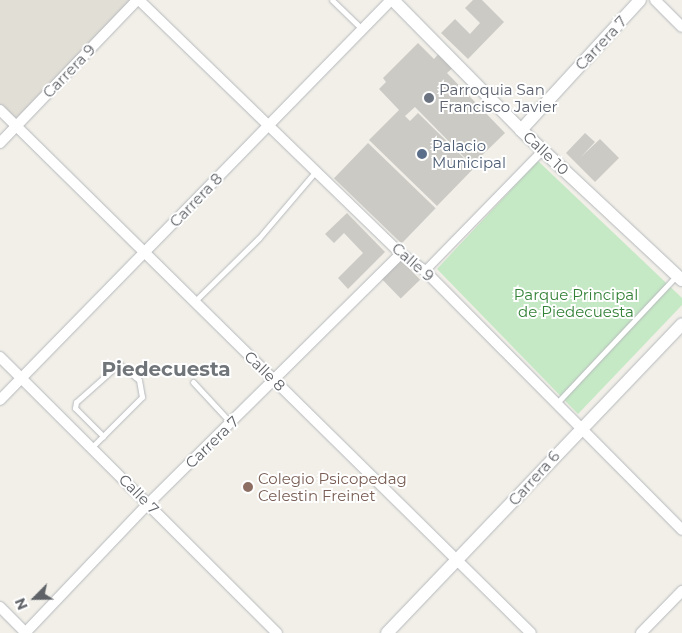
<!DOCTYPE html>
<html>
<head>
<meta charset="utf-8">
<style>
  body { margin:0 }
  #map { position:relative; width:682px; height:633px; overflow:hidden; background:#f1efe8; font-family:Montserrat,sans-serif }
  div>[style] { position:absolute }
  .education>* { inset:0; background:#e1ded6 }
  .green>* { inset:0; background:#c5e8c5 }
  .building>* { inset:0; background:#cccac5; transform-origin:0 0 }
  .roads { filter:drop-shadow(0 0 1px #b5b8bc) drop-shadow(0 0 1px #b5b8bc) }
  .service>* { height:5px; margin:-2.5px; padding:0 2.5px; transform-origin:2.5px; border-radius:2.5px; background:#fff }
  .pedestrian>* { height:8px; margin:-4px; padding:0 4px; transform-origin:4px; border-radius:4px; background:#fff }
  .minor>* { height:10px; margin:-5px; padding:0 5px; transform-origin:5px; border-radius:5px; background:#fff }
  .tertiary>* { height:12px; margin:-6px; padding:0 6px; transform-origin:6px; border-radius:6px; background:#fff }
  .dots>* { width:14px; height:14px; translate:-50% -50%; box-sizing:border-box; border:2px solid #fff; border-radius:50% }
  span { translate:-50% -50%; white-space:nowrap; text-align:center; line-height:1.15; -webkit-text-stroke:4px #fff; paint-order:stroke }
  .street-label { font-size:15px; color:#5f6368 }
  .worship-label { font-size:15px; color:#5b616d }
  .left { translate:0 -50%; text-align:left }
  .service-label { font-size:15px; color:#4e5e75 }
  .park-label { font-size:15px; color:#348238 }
  .education-label { font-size:15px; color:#785e54 }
  .district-label { font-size:20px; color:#70757a; font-weight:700 }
  .north { position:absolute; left:10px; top:573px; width:50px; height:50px; -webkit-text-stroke:4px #fff; paint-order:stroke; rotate:247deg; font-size:14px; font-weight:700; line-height:20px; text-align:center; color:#5f6368 }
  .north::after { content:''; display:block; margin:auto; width:18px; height:22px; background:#5f6368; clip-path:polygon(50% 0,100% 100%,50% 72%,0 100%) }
</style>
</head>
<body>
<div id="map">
  <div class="education">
    <div style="clip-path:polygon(0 0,137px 0,16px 126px,0 110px)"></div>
  </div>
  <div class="green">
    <div style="clip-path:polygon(538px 161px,682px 298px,682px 305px,578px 414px,437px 269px)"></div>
  </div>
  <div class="building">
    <div style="clip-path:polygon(473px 0,482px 0,504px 22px,468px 59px,441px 33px,455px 19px,470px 34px,480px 23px,465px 8px)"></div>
    <div style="clip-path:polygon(418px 43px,434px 59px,442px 50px,456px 65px,447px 73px,505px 133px,472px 165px,415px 107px,405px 116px,410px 121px,418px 113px,474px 168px,437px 206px,369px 140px,399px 110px,379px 89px,386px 82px,383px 78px)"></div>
    <div style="clip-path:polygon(585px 133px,595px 142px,581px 157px,600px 139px,619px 158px,595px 182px,566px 153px)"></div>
    <div style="left:368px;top:143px;width:94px;height:49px;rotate:44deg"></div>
    <div style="clip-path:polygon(347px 213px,385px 252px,348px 289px,338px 278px,363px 253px,344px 233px,334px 243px,325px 234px)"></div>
    <div style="left:400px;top:259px;width:29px;height:27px;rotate:46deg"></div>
  </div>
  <div class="roads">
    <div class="service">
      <div style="left:332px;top:0;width:43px;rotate:44.1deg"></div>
      <div style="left:194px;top:302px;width:91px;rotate:-44.6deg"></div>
      <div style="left:259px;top:238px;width:88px;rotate:-49.6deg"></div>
      <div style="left:193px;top:382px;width:56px;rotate:47.2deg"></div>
      <div style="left:556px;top:404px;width:177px;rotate:-46.8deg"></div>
      <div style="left:92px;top:447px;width:71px;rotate:-45deg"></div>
      <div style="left:142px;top:397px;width:17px;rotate:-100deg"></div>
      <div style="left:139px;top:380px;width:26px;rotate:-141deg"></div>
      <div style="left:119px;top:364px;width:57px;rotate:138.5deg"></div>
      <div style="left:76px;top:402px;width:6px;rotate:99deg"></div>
      <div style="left:75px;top:408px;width:40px;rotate:45deg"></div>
    </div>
    <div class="pedestrian">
      <div style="left:425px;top:271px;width:169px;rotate:-45.7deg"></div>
    </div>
    <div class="minor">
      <div style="left:139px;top:0;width:365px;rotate:44.1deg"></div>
      <div style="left:401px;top:254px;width:29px;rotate:35deg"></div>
      <div style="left:425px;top:271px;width:365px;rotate:45.2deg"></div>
      <div style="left:655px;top:0;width:38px;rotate:45deg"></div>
      <div style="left:0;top:110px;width:745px;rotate:44.57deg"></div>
      <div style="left:0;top:143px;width:198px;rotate:-46.2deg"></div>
      <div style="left:0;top:357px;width:391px;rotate:44.9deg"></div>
      <div style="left:0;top:400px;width:559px;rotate:-45.65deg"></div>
      <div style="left:0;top:607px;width:37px;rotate:45deg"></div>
      <div style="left:25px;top:633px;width:180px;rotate:-46.4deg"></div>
      <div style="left:149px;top:503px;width:354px;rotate:-44.7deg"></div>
      <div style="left:641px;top:633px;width:59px;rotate:-45.7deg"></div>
    </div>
    <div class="tertiary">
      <div style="left:393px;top:0;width:182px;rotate:45.4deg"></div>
      <div style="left:521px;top:130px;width:220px;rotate:43deg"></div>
      <div style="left:521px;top:130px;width:176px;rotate:-47.5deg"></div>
      <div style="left:387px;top:633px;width:427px;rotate:-46.3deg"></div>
    </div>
  </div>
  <div class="dots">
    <div style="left:429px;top:98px;background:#6b7280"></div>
    <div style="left:422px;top:154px;background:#5c6f8a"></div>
    <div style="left:248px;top:487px;background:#8d6e63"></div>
  </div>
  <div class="street-label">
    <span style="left:601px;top:43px;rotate:-47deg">Carrera 7</span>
    <span style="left:69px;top:71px;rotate:-46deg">Carrera 9</span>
    <span style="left:546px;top:153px;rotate:43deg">Calle 10</span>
    <span style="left:196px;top:200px;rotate:-46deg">Carrera 8</span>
    <span style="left:413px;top:262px;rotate:41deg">Calle 9</span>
    <span style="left:265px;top:371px;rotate:44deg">Calle 8</span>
    <span style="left:212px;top:442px;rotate:-44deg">Carrera 7</span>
    <span style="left:534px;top:478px;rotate:-48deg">Carrera 6</span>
    <span style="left:139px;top:494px;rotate:45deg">Calle 7</span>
  </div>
  <div class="worship-label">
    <span class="left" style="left:439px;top:98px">Parroquia San<br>Francisco Javier</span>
  </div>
  <div class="service-label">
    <span class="left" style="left:432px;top:154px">Palacio<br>Municipal</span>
  </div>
  <div class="park-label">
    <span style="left:576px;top:303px">Parque Principal<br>de Piedecuesta</span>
  </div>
  <div class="education-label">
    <span class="left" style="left:258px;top:487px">Colegio Psicopedag<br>Celestin Freinet</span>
  </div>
  <div class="district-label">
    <span style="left:166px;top:369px">Piedecuesta</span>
  </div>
  <div class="north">N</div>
</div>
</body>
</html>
